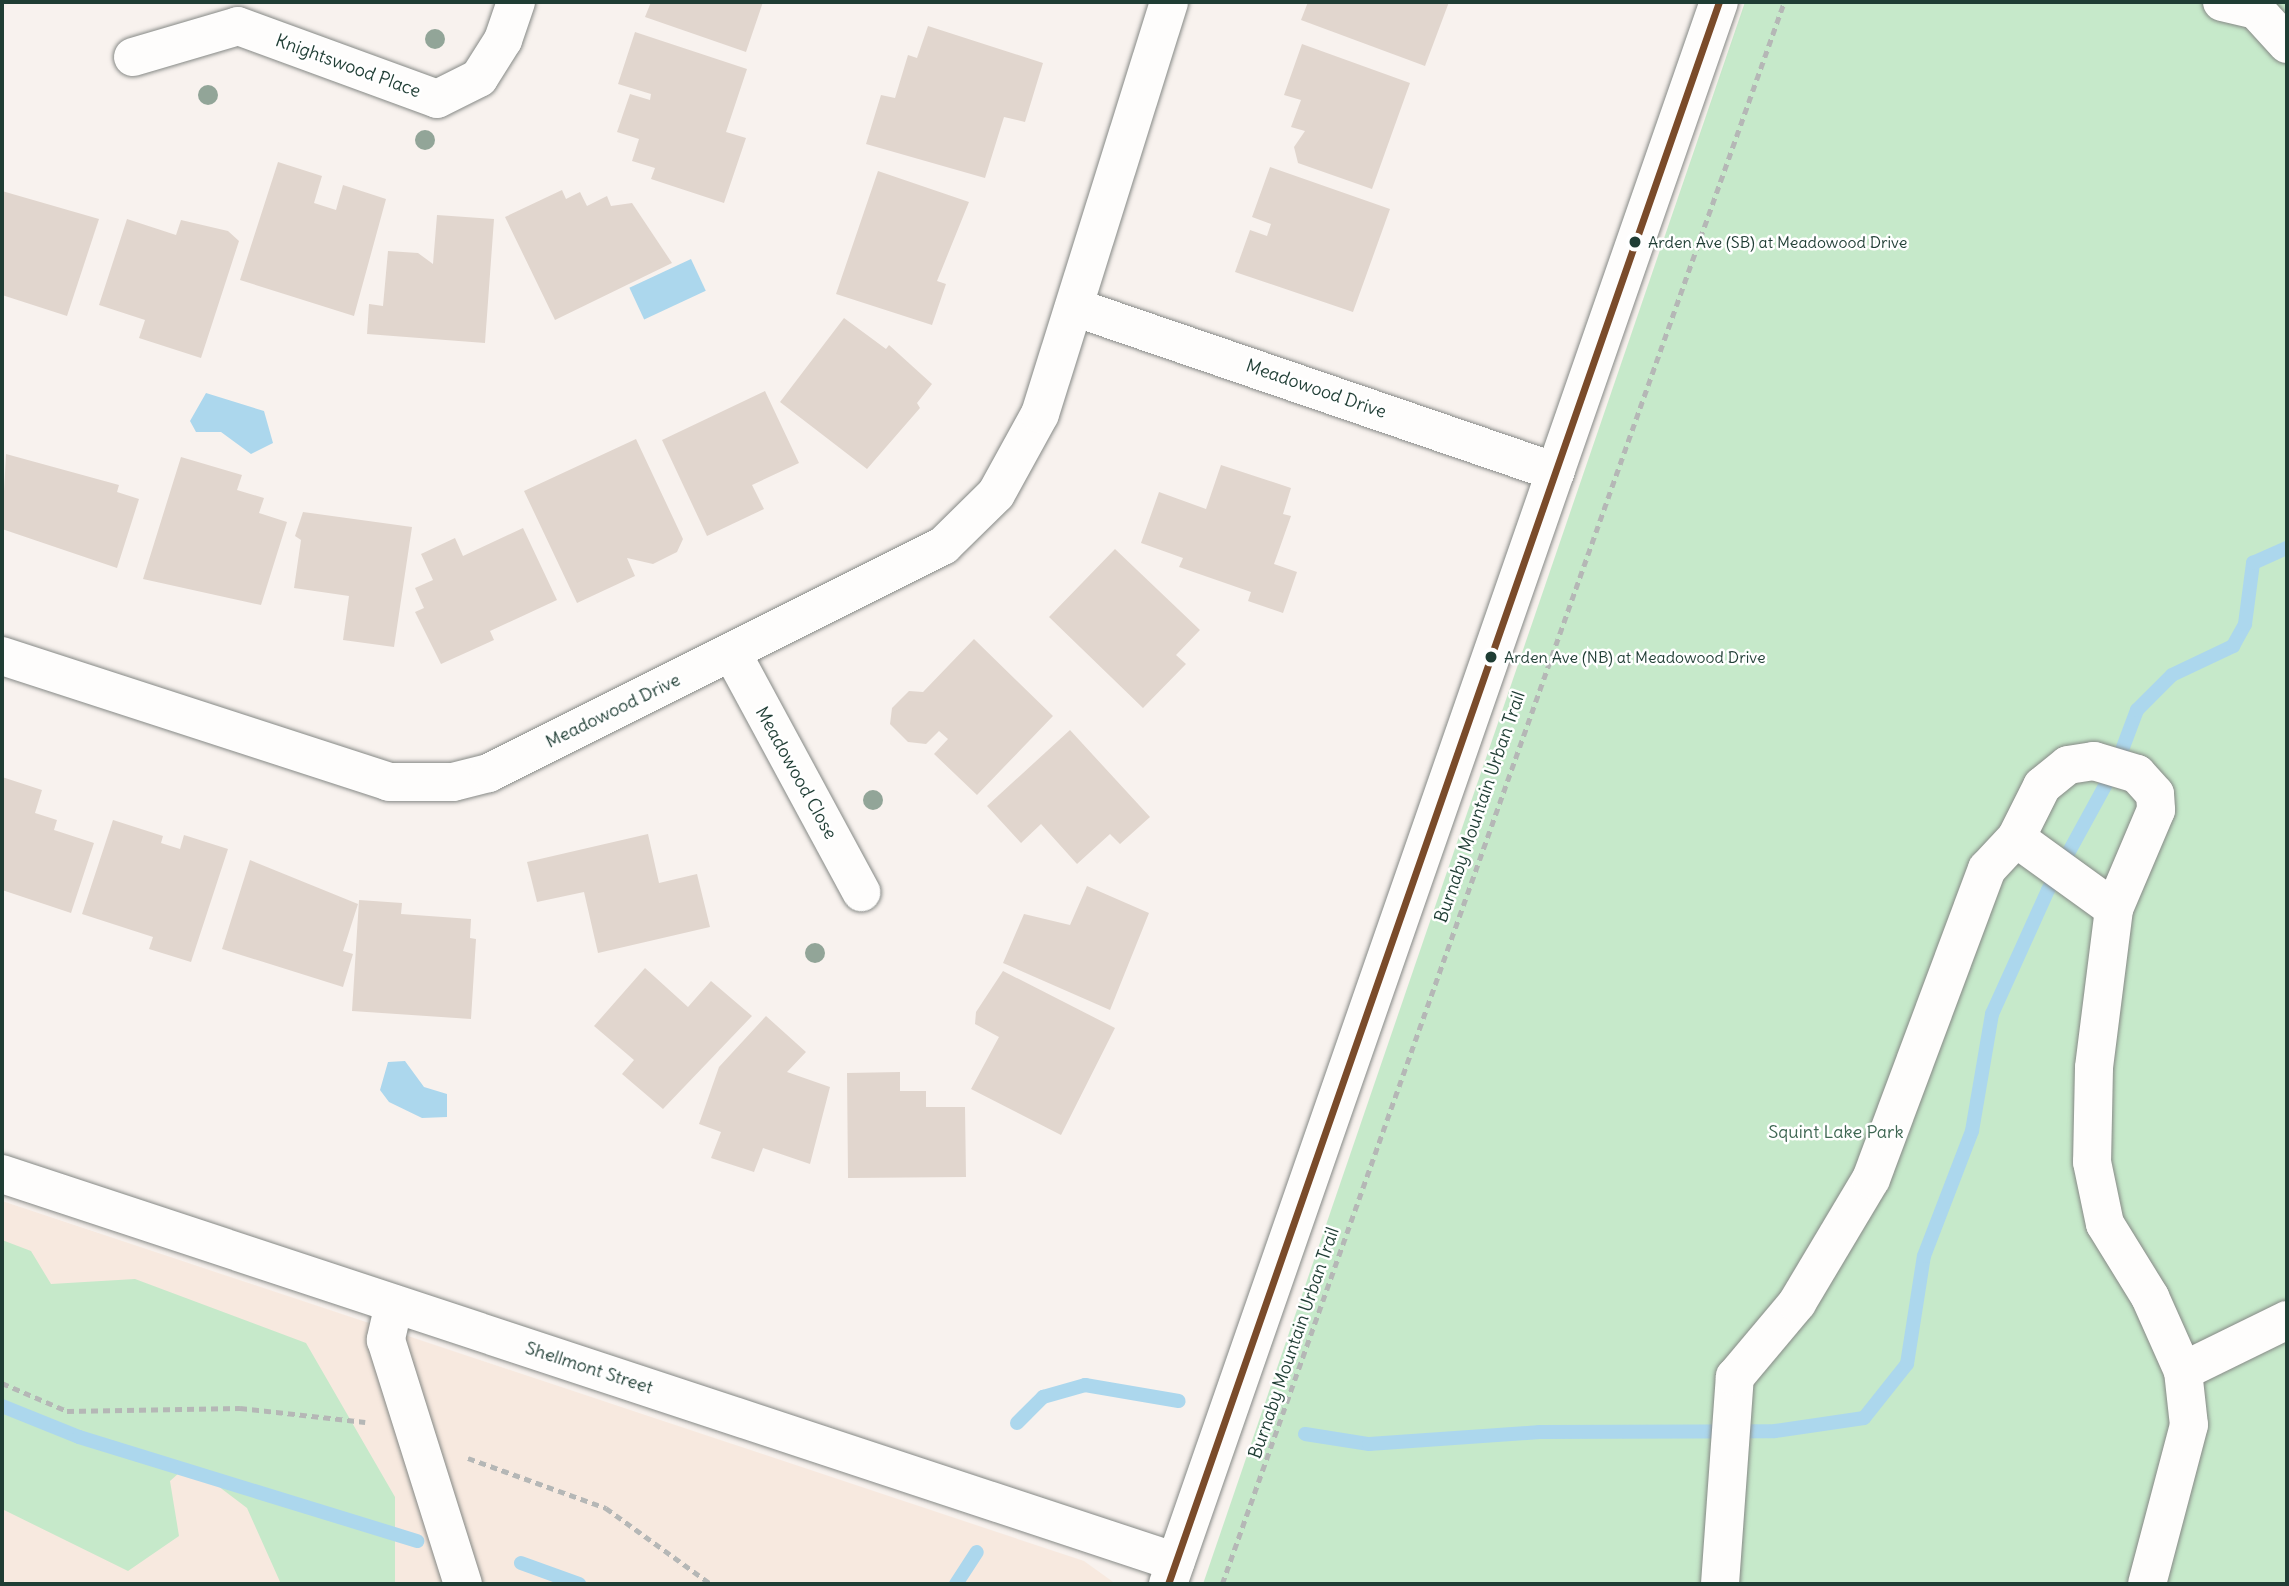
<!DOCTYPE html>
<html>
<head>
<meta charset="utf-8">
<style>
  body { margin:0 }
  #map { position:relative; width:2289px; height:1586px; overflow:hidden; background:#f8f2ee; font-family:Delius,sans-serif }
  div>[style] { position:absolute }
  .built>* { inset:0; background:#f7e9df }
  .green>* { inset:0; background:#c6e9ca }
  .water>* { inset:0; background:#acd7ed; transform-origin:0 0 }
  .stream>* { height:14px; margin:-7px; padding:0 7px; transform-origin:7px; border-radius:7px; background:#acd7ed }
  .building>* { inset:0; background:#e1d6ce }
  .path>* { height:4.5px; margin-top:-2.25px; transform-origin:0; background:repeating-linear-gradient(90deg,#b5b7b6 0 7px,transparent 0 12px) }
  .roads { filter:drop-shadow(0 0 2px #868986) drop-shadow(0 0 2px #868986) }
  .minor>* { height:38px; margin:-19px; padding:0 19px; transform-origin:19px; border-radius:19px; background:#fefdfc }
  .bus-1>* { height:7px; margin:-3.5px; padding:0 3.5px; transform-origin:3.5px; border-radius:3.5px; background:#7a4b2a }
  .trees>* { width:20px; height:20px; margin:-10px; border-radius:50%; background:#92a598 }
  .dots>* { width:19px; height:19px; translate:-50% -50%; box-sizing:border-box; border:4px solid #fff; border-radius:50% }
  span { translate:-50% -50%; white-space:nowrap; text-align:center; line-height:1.15; -webkit-text-stroke:5px #fff; paint-order:stroke }
  .bus-label { font-size:16px; color:#1f3d34 }
  .left { translate:0 -50%; text-align:left }
  .street-label { font-size:18px; color:#1f3d34 }
  .park-label { font-size:18px; color:#3e6652 }
  .frame { position:absolute; inset:0; border:4px solid #1f3d34; pointer-events:none }
</style>
</head>
<body>
<div id="map">
  <div class="built">
    <div style="clip-path:polygon(2px 1201px,1084px 1561px,1116px 1584px,2px 1584px)"></div>
  </div>
  <div class="green">
    <div style="clip-path:polygon(1745px 2px,2287px 2px,2287px 1584px,1203px 1584px)"></div>
    <div style="clip-path:polygon(2px 1240px,31px 1251px,51px 1284px,135px 1279px,306px 1343px,395px 1497px,395px 1584px,281px 1584px,247px 1508px,189px 1464px,170px 1481px,179px 1536px,128px 1571px,2px 1509px)"></div>
  </div>
  <div class="water">
    <div style="left:691px;top:259px;width:35px;height:68px;rotate:65deg"></div>
    <div style="clip-path:polygon(206px 393px,264px 411px,273px 443px,251px 454px,221px 432px,196px 432px,190px 421px)"></div>
    <div style="clip-path:polygon(405px 1061px,424px 1087px,447px 1094px,447px 1117px,422px 1118px,389px 1102px,380px 1090px,388px 1062px)"></div>
  </div>
  <div class="stream">
    <div style="left:2px;top:1406px;width:83px;rotate:21.9deg"></div>
    <div style="left:79px;top:1437px;width:354px;rotate:17.1deg"></div>
    <div style="left:1017px;top:1423px;width:37px;rotate:-45deg"></div>
    <div style="left:1043px;top:1397px;width:44px;rotate:-15.9deg"></div>
    <div style="left:1085px;top:1385px;width:95px;rotate:9.7deg"></div>
    <div style="left:1305px;top:1434px;width:65px;rotate:8.9deg"></div>
    <div style="left:1369px;top:1444px;width:171px;rotate:-4deg"></div>
    <div style="left:1540px;top:1432px;width:235px;rotate:-0.2deg"></div>
    <div style="left:1775px;top:1431px;width:90px;rotate:-8.3deg"></div>
    <div style="left:1864px;top:1418px;width:69px;rotate:-51.5deg"></div>
    <div style="left:1907px;top:1364px;width:109px;rotate:-81.1deg"></div>
    <div style="left:1924px;top:1256px;width:134px;rotate:-69deg"></div>
    <div style="left:1972px;top:1131px;width:119px;rotate:-80.3deg"></div>
    <div style="left:1992px;top:1014px;width:136px;rotate:-65.7deg"></div>
    <div style="left:2048px;top:890px;width:141px;rotate:-61.3deg"></div>
    <div style="left:2116px;top:766px;width:60px;rotate:-69.4deg"></div>
    <div style="left:2137px;top:710px;width:49px;rotate:-45deg"></div>
    <div style="left:2172px;top:675px;width:68px;rotate:-25.4deg"></div>
    <div style="left:2233px;top:646px;width:25px;rotate:-61deg"></div>
    <div style="left:2245px;top:624px;width:62px;rotate:-82.5deg"></div>
    <div style="left:2253px;top:563px;width:37px;rotate:-24deg"></div>
    <div style="left:521px;top:1563px;width:62px;rotate:19.9deg"></div>
    <div style="left:956px;top:1584px;width:38px;rotate:-57deg"></div>
  </div>
  <div class="building">
    <div style="clip-path:polygon(651px 2px,763px 2px,746px 52px,645px 17px)"></div>
    <div style="clip-path:polygon(1308px 2px,1449px 2px,1425px 66px,1301px 20px)"></div>
    <div style="clip-path:polygon(928px 26px,1043px 63px,1025px 122px,1004px 117px,985px 178px,866px 144px,881px 95px,895px 98px,908px 55px,917px 58px)"></div>
    <div style="clip-path:polygon(635px 32px,747px 69px,726px 132px,746px 138px,724px 203px,651px 179px,655px 168px,632px 161px,639px 139px,617px 132px,630px 94px,650px 100px,651px 94px,618px 84px)"></div>
    <div style="clip-path:polygon(1302px 44px,1410px 83px,1372px 189px,1298px 163px,1294px 147px,1305px 131px,1291px 127px,1301px 100px,1284px 95px)"></div>
    <div style="clip-path:polygon(278px 162px,322px 176px,314px 203px,336px 210px,343px 185px,386px 199px,354px 316px,240px 280px)"></div>
    <div style="clip-path:polygon(1270px 167px,1390px 209px,1353px 312px,1235px 272px,1250px 230px,1267px 236px,1271px 224px,1252px 217px)"></div>
    <div style="clip-path:polygon(878px 171px,969px 202px,937px 281px,946px 284px,932px 325px,836px 294px)"></div>
    <div style="clip-path:polygon(562px 190px,566px 199px,580px 192px,587px 206px,607px 196px,611px 206px,632px 203px,672px 263px,555px 320px,505px 217px)"></div>
    <div style="clip-path:polygon(2px 191px,99px 219px,67px 316px,2px 295px)"></div>
    <div style="clip-path:polygon(437px 215px,494px 219px,485px 343px,367px 334px,369px 304px,383px 306px,388px 251px,418px 253px,433px 264px)"></div>
    <div style="clip-path:polygon(127px 219px,176px 235px,181px 220px,228px 231px,239px 241px,201px 358px,139px 338px,145px 320px,99px 305px)"></div>
    <div style="clip-path:polygon(844px 318px,886px 349px,889px 345px,932px 384px,917px 403px,920px 408px,867px 469px,780px 402px)"></div>
    <div style="clip-path:polygon(765px 391px,799px 463px,752px 485px,764px 509px,707px 536px,662px 440px)"></div>
    <div style="clip-path:polygon(636px 439px,683px 539px,677px 552px,653px 564px,627px 558px,635px 576px,577px 603px,524px 491px)"></div>
    <div style="clip-path:polygon(6px 454px,119px 485px,117px 492px,139px 499px,117px 568px,2px 529px)"></div>
    <div style="clip-path:polygon(181px 457px,242px 475px,237px 490px,264px 498px,259px 513px,287px 522px,261px 605px,143px 579px)"></div>
    <div style="clip-path:polygon(1221px 465px,1291px 488px,1283px 514px,1291px 516px,1274px 564px,1297px 572px,1283px 613px,1248px 601px,1251px 592px,1179px 567px,1183px 558px,1141px 543px,1159px 492px,1206px 509px)"></div>
    <div style="clip-path:polygon(303px 512px,412px 527px,394px 647px,343px 640px,349px 596px,294px 588px,301px 540px,295px 536px)"></div>
    <div style="clip-path:polygon(523px 528px,557px 600px,490px 631px,494px 640px,441px 664px,415px 612px,424px 608px,415px 588px,433px 580px,421px 554px,455px 538px,463px 556px)"></div>
    <div style="clip-path:polygon(1115px 549px,1200px 630px,1176px 655px,1186px 664px,1143px 708px,1049px 617px)"></div>
    <div style="clip-path:polygon(974px 639px,1053px 716px,977px 795px,934px 754px,948px 739px,939px 731px,926px 744px,908px 742px,890px 724px,892px 708px,909px 691px,923px 692px)"></div>
    <div style="clip-path:polygon(1070px 730px,1150px 817px,1120px 844px,1110px 834px,1077px 864px,1041px 824px,1021px 843px,987px 806px)"></div>
    <div style="clip-path:polygon(2px 777px,42px 790px,35px 813px,57px 820px,54px 830px,94px 843px,71px 913px,2px 890px)"></div>
    <div style="clip-path:polygon(113px 820px,163px 836px,161px 843px,180px 849px,184px 835px,228px 849px,191px 962px,149px 949px,153px 937px,82px 914px)"></div>
    <div style="clip-path:polygon(648px 834px,659px 883px,697px 874px,710px 927px,598px 953px,584px 892px,537px 902px,527px 862px)"></div>
    <div style="clip-path:polygon(250px 860px,358px 904px,343px 951px,353px 954px,343px 987px,222px 949px)"></div>
    <div style="clip-path:polygon(1087px 886px,1149px 913px,1110px 1010px,1003px 963px,1024px 914px,1070px 925px)"></div>
    <div style="clip-path:polygon(359px 900px,402px 903px,401px 914px,471px 919px,470px 938px,476px 939px,471px 1019px,352px 1011px)"></div>
    <div style="clip-path:polygon(645px 968px,688px 1007px,711px 981px,752px 1016px,663px 1109px,622px 1074px,634px 1060px,594px 1026px)"></div>
    <div style="clip-path:polygon(1003px 971px,1115px 1028px,1061px 1135px,971px 1089px,999px 1037px,975px 1024px,976px 1012px)"></div>
    <div style="clip-path:polygon(766px 1016px,806px 1052px,787px 1072px,830px 1087px,810px 1164px,763px 1148px,754px 1172px,711px 1158px,721px 1132px,699px 1124px,719px 1067px)"></div>
    <div style="clip-path:polygon(900px 1072px,900px 1091px,926px 1091px,926px 1107px,965px 1107px,966px 1177px,848px 1178px,847px 1073px)"></div>
  </div>
  <div class="path">
    <div style="left:2px;top:1383px;width:71px;rotate:23.3deg"></div>
    <div style="left:67px;top:1411px;width:173px;rotate:-1deg"></div>
    <div style="left:240px;top:1408px;width:126px;rotate:6.4deg"></div>
    <div style="left:468px;top:1458px;width:147px;rotate:19.9deg"></div>
    <div style="left:606px;top:1508px;width:130px;rotate:35.9deg"></div>
    <div style="left:1222px;top:1584px;width:1679px;rotate:-70.44deg"></div>
  </div>
  <div class="roads">
    <div class="minor">
      <div style="left:2222px;top:2px;width:35px;rotate:13deg"></div>
      <div style="left:2256px;top:10px;width:46px;rotate:47.6deg"></div>
      <div style="left:133px;top:57px;width:109px;rotate:-16.4deg"></div>
      <div style="left:238px;top:26px;width:212px;rotate:20.1deg"></div>
      <div style="left:437px;top:99px;width:47px;rotate:-26.6deg"></div>
      <div style="left:479px;top:78px;width:45px;rotate:-57.7deg"></div>
      <div style="left:503px;top:40px;width:40px;rotate:-71.1deg"></div>
      <div style="left:1074px;top:307px;width:509px;rotate:18.9deg"></div>
      <div style="left:732px;top:653px;width:272px;rotate:61.6deg"></div>
      <div style="left:2px;top:656px;width:407px;rotate:18deg"></div>
      <div style="left:389px;top:782px;width:64px"></div>
      <div style="left:453px;top:782px;width:37px;rotate:-14deg"></div>
      <div style="left:489px;top:773px;width:508px;rotate:-26.57deg"></div>
      <div style="left:943px;top:546px;width:74px;rotate:-44.5deg"></div>
      <div style="left:996px;top:494px;width:91px;rotate:-61.2deg"></div>
      <div style="left:1040px;top:414px;width:432px;rotate:-72.6deg"></div>
      <div style="left:2016px;top:838px;width:58px;rotate:-63.4deg"></div>
      <div style="left:2042px;top:786px;width:33px;rotate:-39deg"></div>
      <div style="left:2068px;top:765px;width:26px;rotate:-9deg"></div>
      <div style="left:2094px;top:761px;width:45px;rotate:16.8deg"></div>
      <div style="left:2137px;top:774px;width:27px;rotate:48deg"></div>
      <div style="left:2155px;top:794px;width:16px;rotate:86deg"></div>
      <div style="left:2156px;top:810px;width:108px;rotate:113deg"></div>
      <div style="left:2px;top:1174px;width:1236px;rotate:18.29deg"></div>
      <div style="left:394px;top:1304px;width:37px;rotate:103deg"></div>
      <div style="left:386px;top:1340px;width:256px;rotate:72.5deg"></div>
      <div style="left:2183px;top:1371px;width:116px;rotate:-26.1deg"></div>
      <div style="left:1168px;top:1584px;width:1675px;rotate:-70.8deg"></div>
      <div style="left:1720px;top:1584px;width:208px;rotate:-85.9deg"></div>
      <div style="left:1735px;top:1377px;width:97px;rotate:-50deg"></div>
      <div style="left:1797px;top:1303px;width:144px;rotate:-59.2deg"></div>
      <div style="left:1871px;top:1179px;width:331px;rotate:-69.5deg"></div>
      <div style="left:1987px;top:869px;width:42px;rotate:-46.9deg"></div>
      <div style="left:2016px;top:838px;width:121px;rotate:35.9deg"></div>
      <div style="left:2114px;top:909px;width:160px;rotate:97.2deg"></div>
      <div style="left:2094px;top:1068px;width:94px;rotate:91.2deg"></div>
      <div style="left:2092px;top:1162px;width:63px;rotate:78.2deg"></div>
      <div style="left:2105px;top:1224px;width:86px;rotate:58.3deg"></div>
      <div style="left:2150px;top:1297px;width:81px;rotate:66deg"></div>
      <div style="left:2183px;top:1371px;width:54px;rotate:83.7deg"></div>
      <div style="left:2189px;top:1425px;width:164px;rotate:104.8deg"></div>
    </div>
  </div>
  <div class="bus-1">
    <div style="left:1168px;top:1584px;width:1675px;rotate:-70.8deg"></div>
  </div>
  <div class="trees">
    <div style="left:435px;top:39px"></div>
    <div style="left:208px;top:95px"></div>
    <div style="left:425px;top:140px"></div>
    <div style="left:873px;top:800px"></div>
    <div style="left:815px;top:953px"></div>
  </div>
  <div class="dots">
    <div style="left:1635px;top:242px;background:#1f3d34"></div>
    <div style="left:1491px;top:657px;background:#1f3d34"></div>
  </div>
  <div class="bus-label">
    <span class="left" style="left:1648px;top:242px">Arden Ave (SB) at Meadowood Drive</span>
    <span class="left" style="left:1504px;top:657px">Arden Ave (NB) at Meadowood Drive</span>
  </div>
  <div class="street-label">
    <span style="left:348px;top:66px;rotate:20deg">Knightswood Place</span>
    <span style="left:1316px;top:389px;rotate:19deg">Meadowood Drive</span>
    <span style="left:613px;top:711px;rotate:-26deg">Meadowood Drive</span>
    <span style="left:796px;top:773px;rotate:61deg">Meadowood Close</span>
    <span style="left:1480px;top:807px;rotate:-71deg">Burnaby Mountain Urban Trail</span>
    <span style="left:1294px;top:1343px;rotate:-71deg">Burnaby Mountain Urban Trail</span>
    <span style="left:589px;top:1368px;rotate:18deg">Shellmont Street</span>
  </div>
  <div class="park-label">
    <span style="left:1836px;top:1132px">Squint Lake Park</span>
  </div>
  <div class="frame"></div>
</div>
</body>
</html>
